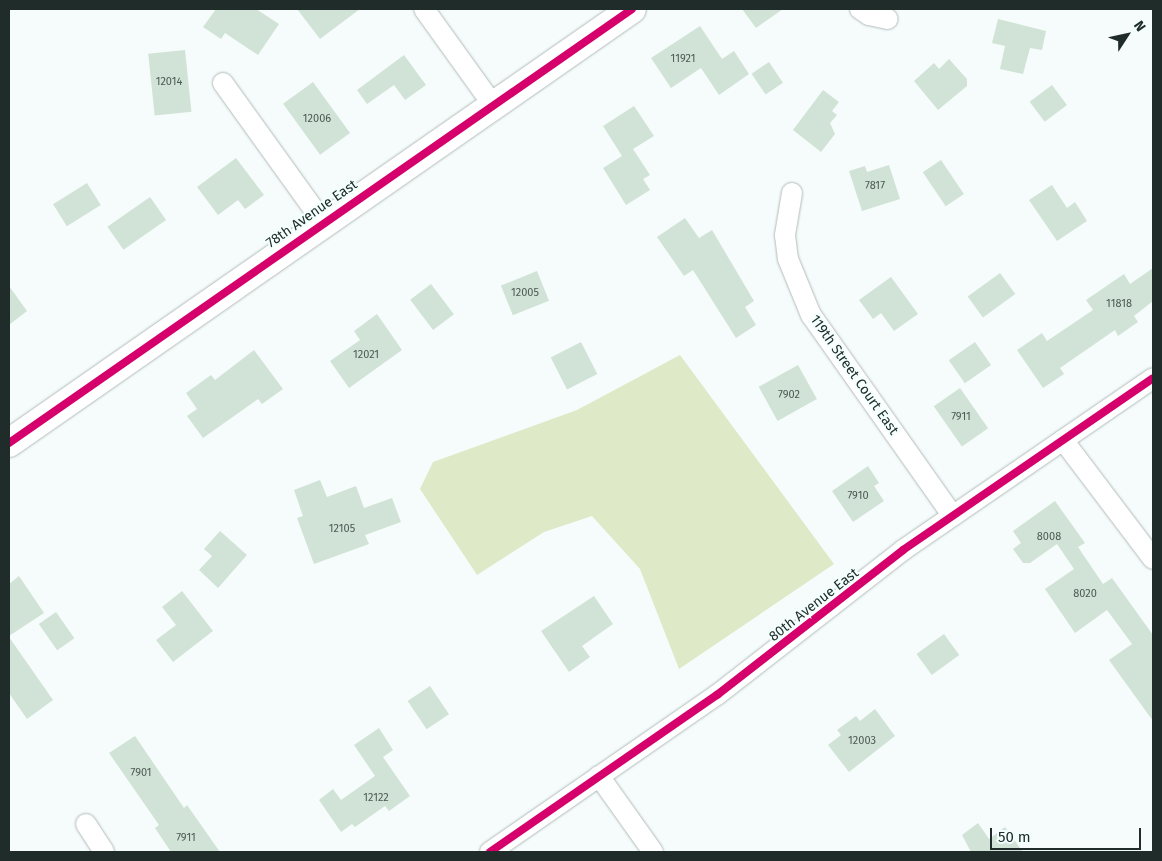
<!DOCTYPE html>
<html>
<head>
<meta charset="utf-8">
<style>
  body { margin:0 }
  #map { position:relative; width:1162px; height:861px; overflow:hidden; background:#f5fcfb; font-family:"Fira Sans",sans-serif }
  div>[style] { position:absolute }
  .green>* { inset:0; background:#dee9c7 }
  .building>* { inset:0; background:#d1e3d6; transform-origin:0 0 }
  .roads { filter:drop-shadow(0 0 1px #b3bcba) drop-shadow(0 0 1px #b3bcba) }
  .street>* { height:20px; margin:-10px; padding:0 10px; transform-origin:10px; border-radius:10px; background:#fefffe }
  .secondary>* { height:28px; margin:-14px; padding:0 14px; transform-origin:14px; border-radius:14px; background:#fefffe }
  .cycleway>* { height:8px; margin:-4px; padding:0 4px; transform-origin:4px; border-radius:4px; background:#d6006c }
  span { translate:-50% -50%; white-space:nowrap; text-align:center; line-height:1.15; -webkit-text-stroke:4px #f2fffc; paint-order:stroke }
  .number-label { font-size:11px; color:#4c5a55 }
  .number-label span { -webkit-text-stroke-width:0 }
  .street-label { font-size:14px; color:#202c2a }
  .frame { position:absolute; inset:0; border:10px solid #202c2a; pointer-events:none }
  .north { position:absolute; left:1102px; top:10px; width:50px; height:50px; -webkit-text-stroke:4px #f2fffc; paint-order:stroke; rotate:55deg; font-size:14px; font-weight:700; line-height:20px; text-align:center; color:#202c2a }
  .north::after { content:''; display:block; margin:auto; width:18px; height:22px; background:#202c2a; clip-path:polygon(50% 0,100% 100%,50% 72%,0 100%) }
  .scale { position:absolute; left:990px; top:828px; width:151px; height:22px; box-sizing:border-box; border:2px solid #202c2a; border-top:0; padding-left:6px; font-size:15px; line-height:18px; white-space:nowrap; color:#202c2a; -webkit-text-stroke:4px #f2fffc; paint-order:stroke }
</style>
</head>
<body>
<div id="map">
  <div class="green">
    <div style="clip-path:polygon(680px 355px,834px 564px,679px 669px,640px 569px,592px 516px,544px 532px,477px 575px,420px 489px,433px 462px,577px 410px)"></div>
  </div>
  <div class="building">
    <div style="clip-path:polygon(216px 9px,256px 9px,279px 24px,258px 55px,225px 33px,221px 39px,203px 27px)"></div>
    <div style="clip-path:polygon(297px 9px,360px 9px,320px 39px)"></div>
    <div style="clip-path:polygon(742px 9px,783px 9px,756px 28px)"></div>
    <div style="clip-path:polygon(998px 19px,1046px 31px,1042px 50px,1030px 48px,1023px 74px,1000px 69px,1005px 46px,992px 43px)"></div>
    <div style="clip-path:polygon(700px 26px,722px 59px,734px 51px,749px 74px,719px 95px,701px 68px,671px 88px,651px 58px)"></div>
    <div style="left:185px;top:50px;width:62px;height:37px;rotate:84deg"></div>
    <div style="clip-path:polygon(404px 55px,426px 85px,405px 100px,394px 85px,367px 104px,357px 90px)"></div>
    <div style="clip-path:polygon(949px 59px,967px 79px,967px 86px,938px 110px,914px 81px,934px 63px,939px 69px)"></div>
    <div style="left:769px;top:62px;width:25px;height:21px;rotate:56deg"></div>
    <div style="left:313px;top:82px;width:63px;height:37px;rotate:54deg"></div>
    <div style="left:1052px;top:85px;width:25px;height:28px;rotate:53deg"></div>
    <div style="clip-path:polygon(823px 90px,839px 102px,832px 111px,837px 115px,830px 123px,835px 134px,821px 152px,793px 130px)"></div>
    <div style="clip-path:polygon(634px 106px,654px 136px,633px 149px,650px 175px,643px 179px,650px 190px,626px 205px,603px 168px,622px 156px,603px 126px)"></div>
    <div style="clip-path:polygon(236px 158px,264px 195px,245px 209px,238px 200px,218px 215px,197px 187px)"></div>
    <div style="left:941px;top:160px;width:41px;height:22px;rotate:56deg"></div>
    <div style="clip-path:polygon(889px 165px,900px 199px,862px 211px,849px 171px,865px 166px,867px 172px)"></div>
    <div style="left:87px;top:183px;width:26px;height:40px;rotate:58deg"></div>
    <div style="clip-path:polygon(1052px 185px,1067px 208px,1075px 202px,1087px 221px,1057px 241px,1029px 200px)"></div>
    <div style="left:150px;top:197px;width:28px;height:52px;rotate:55deg"></div>
    <div style="clip-path:polygon(685px 218px,699px 238px,712px 230px,754px 301px,745px 307px,756px 325px,736px 338px,693px 270px,684px 276px,657px 237px)"></div>
    <div style="clip-path:polygon(1153px 268px,1153px 301px,1134px 316px,1138px 322px,1118px 336px,1115px 330px,1060px 368px,1064px 374px,1043px 388px,1017px 350px,1042px 333px,1047px 341px,1093px 310px,1086px 300px,1124px 274px,1130px 284px)"></div>
    <div style="left:537px;top:271px;width:32px;height:39px;rotate:68deg"></div>
    <div style="left:1000px;top:273px;width:26px;height:40px;rotate:54deg"></div>
    <div style="clip-path:polygon(891px 277px,918px 314px,894px 331px,881px 313px,873px 319px,859px 300px)"></div>
    <div style="left:431px;top:284px;width:38px;height:26px;rotate:53deg"></div>
    <div style="clip-path:polygon(9px 286px,27px 311px,9px 325px)"></div>
    <div style="clip-path:polygon(377px 314px,402px 350px,349px 388px,330px 361px,360px 340px,354px 331px)"></div>
    <div style="left:581px;top:342px;width:36px;height:34px;rotate:63deg"></div>
    <div style="left:975px;top:342px;width:28px;height:32px;rotate:55deg"></div>
    <div style="clip-path:polygon(254px 350px,283px 389px,262px 404px,258px 399px,203px 438px,187px 416px,197px 409px,186px 393px,211px 375px,215px 380px)"></div>
    <div style="left:798px;top:365px;width:39px;height:45px;rotate:61deg"></div>
    <div style="left:960px;top:388px;width:49px;height:32px;rotate:55deg"></div>
    <div style="clip-path:polygon(868px 466px,879px 483px,874px 486px,884px 501px,853px 522px,832px 491px)"></div>
    <div style="clip-path:polygon(320px 480px,327px 497px,356px 486px,364px 508px,392px 498px,401px 522px,365px 535px,369px 544px,314px 564px,297px 518px,303px 516px,294px 490px)"></div>
    <div style="clip-path:polygon(1055px 501px,1085px 543px,1078px 547px,1103px 584px,1112px 578px,1153px 635px,1153px 721px,1109px 660px,1132px 644px,1107px 610px,1075px 633px,1045px 589px,1074px 569px,1057px 544px,1030px 563px,1023px 563px,1013px 549px,1021px 543px,1013px 531px)"></div>
    <div style="clip-path:polygon(220px 531px,247px 555px,218px 588px,199px 570px,212px 556px,204px 549px)"></div>
    <div style="clip-path:polygon(19px 576px,44px 613px,9px 636px,9px 584px)"></div>
    <div style="clip-path:polygon(182px 591px,213px 631px,173px 662px,156px 640px,176px 625px,162px 607px)"></div>
    <div style="clip-path:polygon(594px 596px,613px 624px,582px 646px,590px 657px,569px 672px,541px 631px)"></div>
    <div style="left:56px;top:612px;width:32px;height:21px;rotate:55deg"></div>
    <div style="left:944px;top:634px;width:26px;height:34px;rotate:54deg"></div>
    <div style="clip-path:polygon(9px 637px,53px 700px,27px 719px,9px 693px)"></div>
    <div style="left:430px;top:686px;width:34px;height:27px;rotate:56deg"></div>
    <div style="clip-path:polygon(875px 709px,895px 736px,849px 772px,828px 745px,841px 735px,837px 730px,856px 716px,860px 721px)"></div>
    <div style="clip-path:polygon(379px 728px,393px 750px,383px 757px,410px 796px,389px 811px,385px 806px,355px 827px,352px 824px,341px 832px,319px 800px,333px 789px,341px 800px,375px 776px,354px 745px)"></div>
    <div style="clip-path:polygon(135px 736px,184px 808px,187px 805px,220px 852px,171px 852px,155px 828px,159px 825px,109px 753px)"></div>
    <div style="clip-path:polygon(978px 823px,989px 839px,1005px 827px,1023px 852px,971px 852px,962px 835px)"></div>
  </div>
  <div class="roads">
    <div class="street">
      <div style="left:424px;top:9px;width:118px;rotate:54.3deg"></div>
      <div style="left:860px;top:9px;width:11px;rotate:34deg"></div>
      <div style="left:869px;top:15px;width:19px;rotate:12deg"></div>
      <div style="left:223px;top:83px;width:171px;rotate:54.3deg"></div>
      <div style="left:792px;top:193px;width:43px;rotate:99.5deg"></div>
      <div style="left:785px;top:235px;width:24px;rotate:83deg"></div>
      <div style="left:788px;top:259px;width:61px;rotate:67.7deg"></div>
      <div style="left:811px;top:315px;width:245px;rotate:54.8deg"></div>
      <div style="left:1063px;top:440px;width:149px;rotate:52.9deg"></div>
      <div style="left:599px;top:776px;width:93px;rotate:54.6deg"></div>
      <div style="left:86px;top:824px;width:33px;rotate:57deg"></div>
      <div style="left:490px;top:852px;width:276px;rotate:-34.7deg"></div>
      <div style="left:717px;top:695px;width:236px;rotate:-37.9deg"></div>
      <div style="left:903px;top:550px;width:303px;rotate:-34.5deg"></div>
    </div>
    <div class="secondary">
      <div style="left:9px;top:443px;width:759px;rotate:-34.86deg"></div>
    </div>
  </div>
  <div class="cycleway">
    <div style="left:9px;top:443px;width:759px;rotate:-34.86deg"></div>
    <div style="left:490px;top:852px;width:276px;rotate:-34.7deg"></div>
    <div style="left:717px;top:695px;width:236px;rotate:-37.9deg"></div>
    <div style="left:903px;top:550px;width:303px;rotate:-34.5deg"></div>
  </div>
  <div class="number-label">
    <span style="left:683px;top:59px">11921</span>
    <span style="left:169px;top:82px">12014</span>
    <span style="left:317px;top:119px">12006</span>
    <span style="left:875px;top:186px">7817</span>
    <span style="left:525px;top:293px">12005</span>
    <span style="left:1119px;top:304px">11818</span>
    <span style="left:366px;top:355px">12021</span>
    <span style="left:789px;top:395px">7902</span>
    <span style="left:961px;top:417px">7911</span>
    <span style="left:858px;top:496px">7910</span>
    <span style="left:342px;top:529px">12105</span>
    <span style="left:1049px;top:537px">8008</span>
    <span style="left:1085px;top:594px">8020</span>
    <span style="left:862px;top:741px">12003</span>
    <span style="left:141px;top:773px">7901</span>
    <span style="left:376px;top:798px">12122</span>
    <span style="left:186px;top:838px">7911</span>
  </div>
  <div class="street-label">
    <span style="left:312px;top:214px;rotate:-35deg">78th Avenue East</span>
    <span style="left:854px;top:375px;rotate:55deg">119th Street Court East</span>
    <span style="left:814px;top:605px;rotate:-38deg">80th Avenue East</span>
  </div>
  <div class="frame"></div>
  <div class="north">N</div>
  <div class="scale">50 m</div>
</div>
</body>
</html>
